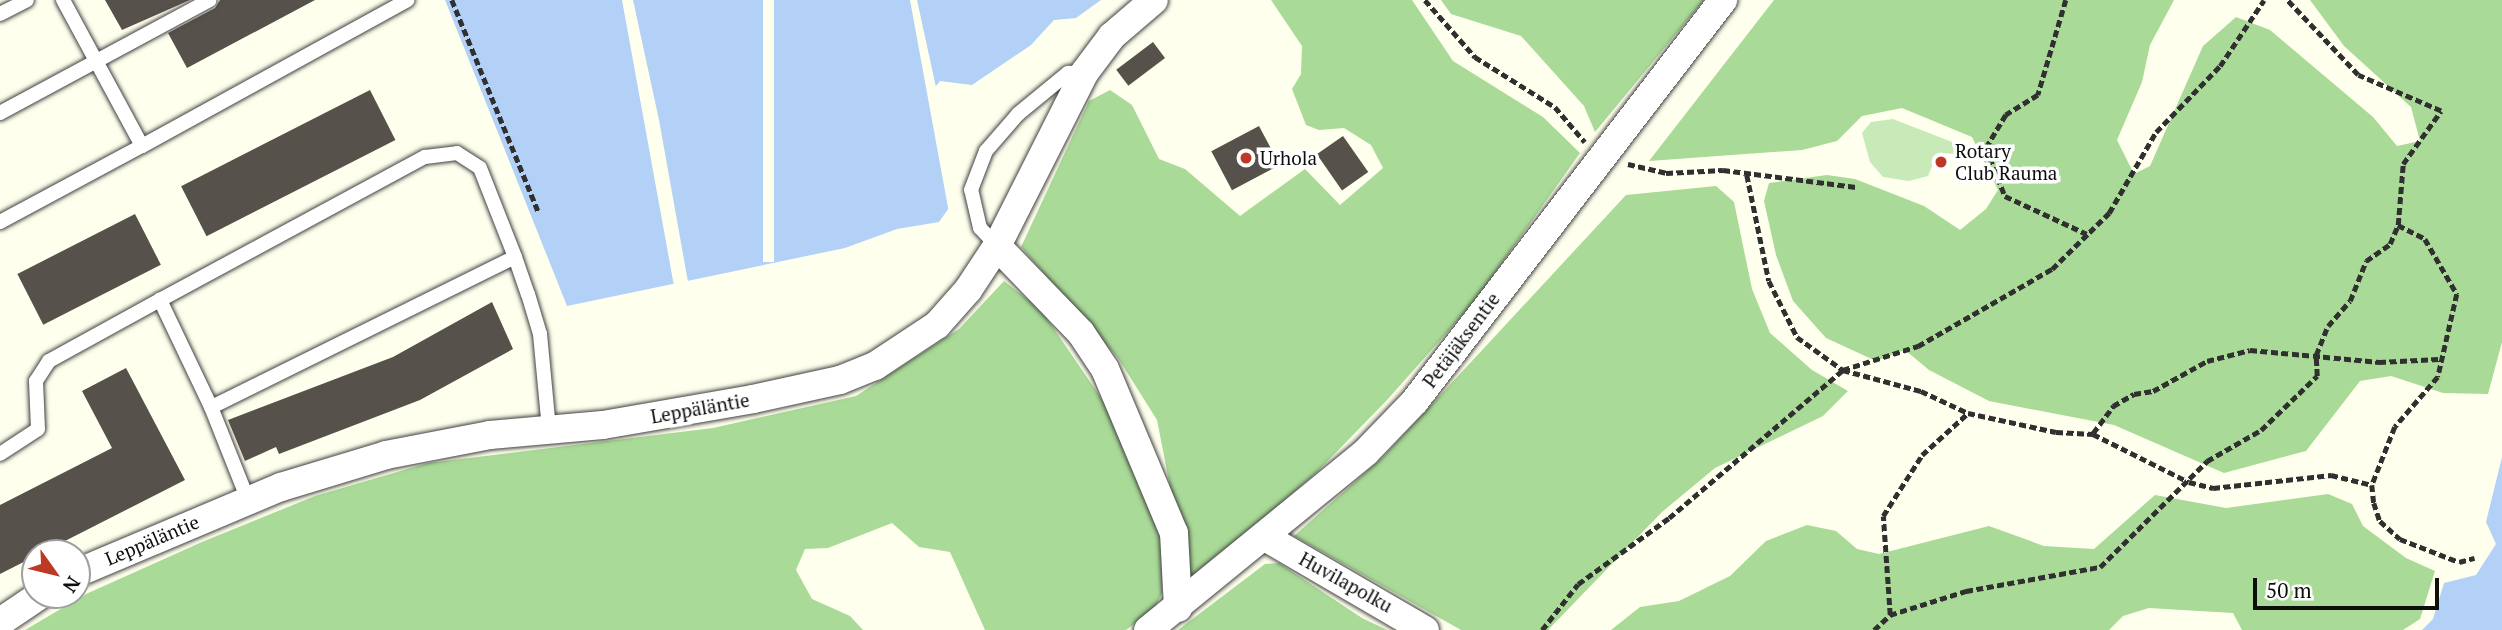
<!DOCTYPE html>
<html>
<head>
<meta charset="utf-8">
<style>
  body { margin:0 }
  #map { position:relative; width:2502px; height:630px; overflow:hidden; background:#ffe; font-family:"PT Serif",serif }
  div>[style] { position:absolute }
  .green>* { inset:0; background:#c8e9b8 }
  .forest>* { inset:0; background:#a9da97 }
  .water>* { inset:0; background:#b3d1f6 }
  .pier>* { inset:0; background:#ffe; transform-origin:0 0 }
  .building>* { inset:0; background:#56514a; transform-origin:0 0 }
  .path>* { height:4.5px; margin-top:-2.25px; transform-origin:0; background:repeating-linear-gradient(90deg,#303030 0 7px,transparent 0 10.5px) }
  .roads { filter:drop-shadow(0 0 2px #414141) drop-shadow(0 0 2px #414141) }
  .lane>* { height:14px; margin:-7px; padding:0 7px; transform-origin:7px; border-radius:7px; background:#fff }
  .street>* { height:28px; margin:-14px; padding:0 14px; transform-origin:14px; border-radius:14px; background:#fff }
  .dots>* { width:19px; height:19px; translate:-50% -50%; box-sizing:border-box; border:4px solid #fff; border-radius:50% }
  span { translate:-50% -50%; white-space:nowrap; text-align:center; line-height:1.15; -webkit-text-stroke:7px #fff; paint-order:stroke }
  .poi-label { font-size:19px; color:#0e0e0e }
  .left { translate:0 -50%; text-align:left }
  .street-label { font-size:19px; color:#0e0e0e }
  .north { position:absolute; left:21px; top:539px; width:70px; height:70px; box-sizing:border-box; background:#fff; border:2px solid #9f9f9f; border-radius:50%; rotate:124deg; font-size:19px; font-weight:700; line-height:28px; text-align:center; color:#0e0e0e }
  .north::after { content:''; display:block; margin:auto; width:24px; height:32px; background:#be3925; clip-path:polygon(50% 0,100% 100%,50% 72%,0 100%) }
  .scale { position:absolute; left:2253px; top:578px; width:186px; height:32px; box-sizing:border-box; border:4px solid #0e0e0e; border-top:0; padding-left:9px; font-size:21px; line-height:24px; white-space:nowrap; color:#0e0e0e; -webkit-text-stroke:5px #fff; paint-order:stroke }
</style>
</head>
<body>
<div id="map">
  <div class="green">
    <div style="clip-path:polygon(1893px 119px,1952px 142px,1960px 154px,1937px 153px,1928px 176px,1909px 181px,1883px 177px,1870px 162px,1862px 133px,1871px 122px)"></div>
  </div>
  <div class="forest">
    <div style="clip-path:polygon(1271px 0,1412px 0,1453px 61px,1543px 117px,1580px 153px,1475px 301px,1387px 400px,1316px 473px,1189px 583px,1157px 420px,1118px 358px,1021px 247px,1089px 101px,1110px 90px,1132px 105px,1159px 159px,1185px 169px,1240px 216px,1305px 169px,1340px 205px,1383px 168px,1371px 145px,1344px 128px,1319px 130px,1306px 125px,1292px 89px,1301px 74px,1302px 46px)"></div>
    <div style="clip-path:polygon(1441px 0,1704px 0,1595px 132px,1584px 106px,1521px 36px,1451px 14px)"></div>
    <div style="clip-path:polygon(1774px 0,2174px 0,2150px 45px,2142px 82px,2117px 140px,2134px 174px,2150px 166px,2203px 46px,2236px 17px,2270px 30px,2373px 117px,2397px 146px,2420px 141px,2411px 107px,2344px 46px,2310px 0,2502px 0,2502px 342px,2488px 394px,2443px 393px,2391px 376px,2360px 381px,2306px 451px,2224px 473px,2114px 425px,1989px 401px,1929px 370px,1905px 350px,1876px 361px,1826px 338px,1793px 301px,1776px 255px,1764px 201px,1769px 183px,1827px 175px,1855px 179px,1924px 206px,1960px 230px,1986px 209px,1998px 190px,1972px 137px,1902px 108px,1862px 116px,1837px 141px,1802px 150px,1649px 161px)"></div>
    <div style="clip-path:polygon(1716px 186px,1734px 202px,1752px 289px,1770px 333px,1812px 370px,1848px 391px,1823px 416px,1715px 468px,1662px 512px,1548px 630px,1461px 630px,1294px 536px,1383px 457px,1626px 195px)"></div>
    <div style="clip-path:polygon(1004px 281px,1041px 310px,1108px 408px,1162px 542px,1162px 593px,1155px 608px,1126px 630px,985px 630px,950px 552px,919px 547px,892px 523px,828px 548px,805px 549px,796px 570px,812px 599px,850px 616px,863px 630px,25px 630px,86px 594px,202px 542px,315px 496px,428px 463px,713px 428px,856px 396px,959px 329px)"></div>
    <div style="clip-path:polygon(2328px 494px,2352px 504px,2363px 526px,2406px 558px,2435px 571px,2420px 619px,2403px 630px,2242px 630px,2233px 613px,2149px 608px,2123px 616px,2109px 630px,1611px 630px,1640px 607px,1679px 601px,1730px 576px,1766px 541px,1807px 525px,1836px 531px,1857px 549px,1879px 554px,1989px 526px,2044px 546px,2094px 549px,2155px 495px,2226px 508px)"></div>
    <div style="clip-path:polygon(1279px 563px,1362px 618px,1387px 630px,1178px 630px,1265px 564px)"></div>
  </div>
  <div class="water">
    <div style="clip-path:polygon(445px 0,1101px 0,1076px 18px,1054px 20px,1031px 45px,972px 85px,940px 81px,928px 96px,951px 205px,939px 222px,897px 229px,845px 248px,567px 306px)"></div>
    <div style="clip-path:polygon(2502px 457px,2502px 630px,2422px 630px,2433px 619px,2444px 583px,2476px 575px,2496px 544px,2486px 522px)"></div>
  </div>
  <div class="pier">
    <div style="clip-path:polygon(622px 0,633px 0,659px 120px,688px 282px,674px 286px)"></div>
    <div style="left:763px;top:0;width:11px;height:262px"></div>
    <div style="clip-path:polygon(910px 0,917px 0,937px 92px,932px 97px,955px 204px,949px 213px)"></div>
  </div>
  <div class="building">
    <div style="clip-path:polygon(105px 0,190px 0,122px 30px)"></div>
    <div style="clip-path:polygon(220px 0,315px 0,187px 68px,168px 33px,215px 8px)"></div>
    <div style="left:1153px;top:42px;width:20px;height:46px;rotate:53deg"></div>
    <div style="left:370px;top:90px;width:56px;height:212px;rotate:63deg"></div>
    <div style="left:1259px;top:126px;width:44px;height:54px;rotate:62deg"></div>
    <div style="left:1343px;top:136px;width:44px;height:32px;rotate:55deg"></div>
    <div style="left:135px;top:214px;width:57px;height:132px;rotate:63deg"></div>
    <div style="clip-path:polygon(492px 302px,513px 349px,420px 400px,279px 454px,276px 447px,245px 461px,228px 420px,393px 357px)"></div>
    <div style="clip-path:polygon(126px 368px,185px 480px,0 574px,0 505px,112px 448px,82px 391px)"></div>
  </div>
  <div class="path">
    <div style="left:452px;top:0;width:230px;rotate:67.8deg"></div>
    <div style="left:1425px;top:0;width:76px;rotate:48.7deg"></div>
    <div style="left:1475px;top:57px;width:94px;rotate:32deg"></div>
    <div style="left:1555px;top:107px;width:46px;rotate:49.4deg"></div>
    <div style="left:2066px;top:0;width:99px;rotate:106.4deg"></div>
    <div style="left:2038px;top:95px;width:38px;rotate:148deg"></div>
    <div style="left:2006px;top:115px;width:39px;rotate:121deg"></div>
    <div style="left:1986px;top:148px;width:52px;rotate:68.4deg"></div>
    <div style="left:2005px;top:196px;width:90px;rotate:24.9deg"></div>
    <div style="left:1628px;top:164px;width:39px;rotate:13deg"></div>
    <div style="left:1666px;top:173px;width:57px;rotate:-3deg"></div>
    <div style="left:1723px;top:170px;width:134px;rotate:7.3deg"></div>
    <div style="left:1747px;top:175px;width:108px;rotate:78.3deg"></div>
    <div style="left:1769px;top:281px;width:63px;rotate:63.4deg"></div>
    <div style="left:1797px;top:337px;width:57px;rotate:35.7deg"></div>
    <div style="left:1843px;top:370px;width:81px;rotate:15.1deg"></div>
    <div style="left:1921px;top:391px;width:52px;rotate:25.1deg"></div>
    <div style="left:1968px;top:413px;width:90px;rotate:12.2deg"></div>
    <div style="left:2056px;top:432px;width:37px;rotate:3deg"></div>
    <div style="left:2093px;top:434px;width:107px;rotate:26.6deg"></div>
    <div style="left:2189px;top:482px;width:25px;rotate:14deg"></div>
    <div style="left:2213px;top:488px;width:119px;rotate:-6.3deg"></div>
    <div style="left:2331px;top:475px;width:42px;rotate:13.7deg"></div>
    <div style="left:2398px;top:225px;width:30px;rotate:27deg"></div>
    <div style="left:2425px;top:239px;width:64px;rotate:59.8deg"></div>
    <div style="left:2457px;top:294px;width:85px;rotate:102.9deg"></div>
    <div style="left:2438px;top:377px;width:66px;rotate:130.7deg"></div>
    <div style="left:2395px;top:427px;width:62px;rotate:111.6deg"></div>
    <div style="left:2372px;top:485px;width:18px;rotate:84deg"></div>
    <div style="left:2374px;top:503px;width:19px;rotate:72deg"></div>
    <div style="left:2380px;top:521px;width:27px;rotate:42deg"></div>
    <div style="left:2400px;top:539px;width:63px;rotate:21.3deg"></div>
    <div style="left:2459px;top:562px;width:16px;rotate:-15deg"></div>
    <div style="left:2093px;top:433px;width:34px;rotate:-53deg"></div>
    <div style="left:2113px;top:406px;width:24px;rotate:-30deg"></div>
    <div style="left:2134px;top:394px;width:19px;rotate:-9deg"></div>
    <div style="left:2153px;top:391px;width:62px;rotate:-29.1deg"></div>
    <div style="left:2207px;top:361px;width:44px;rotate:-14.3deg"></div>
    <div style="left:2250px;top:350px;width:130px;rotate:5.3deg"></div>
    <div style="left:2379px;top:362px;width:60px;rotate:-2.9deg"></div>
    <div style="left:1890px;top:615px;width:99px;rotate:-94deg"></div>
    <div style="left:1883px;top:516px;width:72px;rotate:-57.4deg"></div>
    <div style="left:1922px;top:455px;width:62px;rotate:-42.4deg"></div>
    <div style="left:1542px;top:630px;width:58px;rotate:-52deg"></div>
    <div style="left:1578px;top:584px;width:112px;rotate:-36deg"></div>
    <div style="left:1669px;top:518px;width:228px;rotate:-40.4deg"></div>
    <div style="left:1843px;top:370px;width:79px;rotate:-17.7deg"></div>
    <div style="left:1918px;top:346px;width:155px;rotate:-29.9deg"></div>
    <div style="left:2052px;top:269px;width:80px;rotate:-44.5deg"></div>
    <div style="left:2109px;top:213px;width:94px;rotate:-59.9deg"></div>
    <div style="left:2156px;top:132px;width:92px;rotate:-45.9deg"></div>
    <div style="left:2220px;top:66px;width:79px;rotate:-56.3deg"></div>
    <div style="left:1874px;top:630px;width:22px;rotate:-43deg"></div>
    <div style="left:1890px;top:615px;width:80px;rotate:-17.5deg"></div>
    <div style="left:1966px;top:591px;width:136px;rotate:-10.2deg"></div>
    <div style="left:2100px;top:567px;width:151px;rotate:-44.7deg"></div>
    <div style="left:2207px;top:461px;width:62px;rotate:-29.9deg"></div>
    <div style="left:2261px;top:430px;width:78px;rotate:-44deg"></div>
    <div style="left:2317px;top:376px;width:21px;rotate:-93deg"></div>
    <div style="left:2316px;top:355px;width:31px;rotate:-68deg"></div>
    <div style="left:2328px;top:326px;width:33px;rotate:-49deg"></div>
    <div style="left:2350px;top:301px;width:43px;rotate:-68.2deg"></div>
    <div style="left:2366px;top:261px;width:29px;rotate:-35deg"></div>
    <div style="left:2390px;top:244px;width:21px;rotate:-67deg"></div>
    <div style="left:2398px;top:225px;width:61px;rotate:-85.3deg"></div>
    <div style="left:2403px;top:164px;width:65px;rotate:-54.4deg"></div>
    <div style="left:2441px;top:111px;width:90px;rotate:-156.6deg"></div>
    <div style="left:2358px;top:75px;width:103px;rotate:-133.4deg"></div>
  </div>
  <div class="roads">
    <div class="lane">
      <div style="left:0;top:14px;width:30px;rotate:-27deg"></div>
      <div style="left:0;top:113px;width:238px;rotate:-28.3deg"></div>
      <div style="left:142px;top:146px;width:303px;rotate:-28.8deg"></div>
      <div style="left:0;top:222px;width:161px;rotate:-28.2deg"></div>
      <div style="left:142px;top:146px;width:166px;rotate:-118.4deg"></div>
      <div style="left:997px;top:246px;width:25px;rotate:-133deg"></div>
      <div style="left:980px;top:228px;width:39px;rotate:-103deg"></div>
      <div style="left:971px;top:190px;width:42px;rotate:-69deg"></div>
      <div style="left:986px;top:151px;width:49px;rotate:-49.1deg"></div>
      <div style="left:1018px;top:114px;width:65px;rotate:-39.4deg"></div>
      <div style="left:1068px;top:73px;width:17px;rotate:-3deg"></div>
      <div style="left:515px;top:257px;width:339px;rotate:153.7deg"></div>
      <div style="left:211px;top:407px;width:119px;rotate:-115.5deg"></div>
      <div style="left:160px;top:300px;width:301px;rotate:-28.4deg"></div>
      <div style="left:425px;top:157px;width:32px;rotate:-7deg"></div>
      <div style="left:457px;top:153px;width:27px;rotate:33deg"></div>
      <div style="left:480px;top:168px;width:96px;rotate:68.5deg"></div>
      <div style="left:515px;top:257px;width:39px;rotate:71deg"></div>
      <div style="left:528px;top:294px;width:42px;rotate:73.3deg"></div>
      <div style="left:540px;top:334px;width:95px;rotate:84.6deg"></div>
      <div style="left:211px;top:407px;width:100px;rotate:68.3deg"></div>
      <div style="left:0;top:454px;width:45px;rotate:-33.3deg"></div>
      <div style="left:38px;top:429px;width:48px;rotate:-92.4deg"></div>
      <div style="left:36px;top:381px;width:24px;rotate:-57deg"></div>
      <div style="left:49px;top:361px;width:127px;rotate:-28.8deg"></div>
    </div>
    <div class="street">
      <div style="left:997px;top:246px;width:121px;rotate:46deg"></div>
      <div style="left:1081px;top:333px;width:43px;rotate:56.3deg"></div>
      <div style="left:1105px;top:369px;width:178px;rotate:67.2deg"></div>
      <div style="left:1174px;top:533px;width:75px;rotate:86.9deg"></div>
      <div style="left:1265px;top:537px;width:185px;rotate:30.2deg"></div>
      <div style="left:77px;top:573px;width:221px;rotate:-22.9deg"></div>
      <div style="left:281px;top:487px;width:110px;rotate:-16.9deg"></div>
      <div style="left:386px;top:455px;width:106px;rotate:-10.9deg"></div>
      <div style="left:490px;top:435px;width:113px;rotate:-5.1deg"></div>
      <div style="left:603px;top:425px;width:152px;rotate:-9.8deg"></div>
      <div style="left:753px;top:399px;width:89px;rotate:-12.3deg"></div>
      <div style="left:840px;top:380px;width:38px;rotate:-22deg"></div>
      <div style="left:875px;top:366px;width:74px;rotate:-33.5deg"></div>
      <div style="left:937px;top:325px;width:47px;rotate:-48.5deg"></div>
      <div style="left:968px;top:290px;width:53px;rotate:-56.6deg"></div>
      <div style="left:997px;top:246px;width:195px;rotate:-63.2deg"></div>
      <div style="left:1085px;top:72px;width:45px;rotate:-53.1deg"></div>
      <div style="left:1112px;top:36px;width:55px;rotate:-40.6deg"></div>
      <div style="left:0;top:622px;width:48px;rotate:-34deg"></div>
      <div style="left:1148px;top:630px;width:281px;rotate:-39.2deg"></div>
      <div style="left:1366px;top:452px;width:71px;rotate:-46.1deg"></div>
      <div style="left:1415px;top:401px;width:506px;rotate:-52.47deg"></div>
    </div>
  </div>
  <div class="dots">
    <div style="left:1246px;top:158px;background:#be3925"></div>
    <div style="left:1941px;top:162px;background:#be3925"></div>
  </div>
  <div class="poi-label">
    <span class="left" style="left:1955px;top:162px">Rotary<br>Club Rauma</span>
    <span class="left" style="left:1260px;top:158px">Urhola</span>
  </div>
  <div class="street-label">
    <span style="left:1461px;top:340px;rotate:-53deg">Petäjäksentie</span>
    <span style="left:700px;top:408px;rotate:-10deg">Leppäläntie</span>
    <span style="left:152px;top:540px;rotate:-23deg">Leppäläntie</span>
    <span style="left:1346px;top:582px;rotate:29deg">Huvilapolku</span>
  </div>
  <div class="north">N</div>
  <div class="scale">50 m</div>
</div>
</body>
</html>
